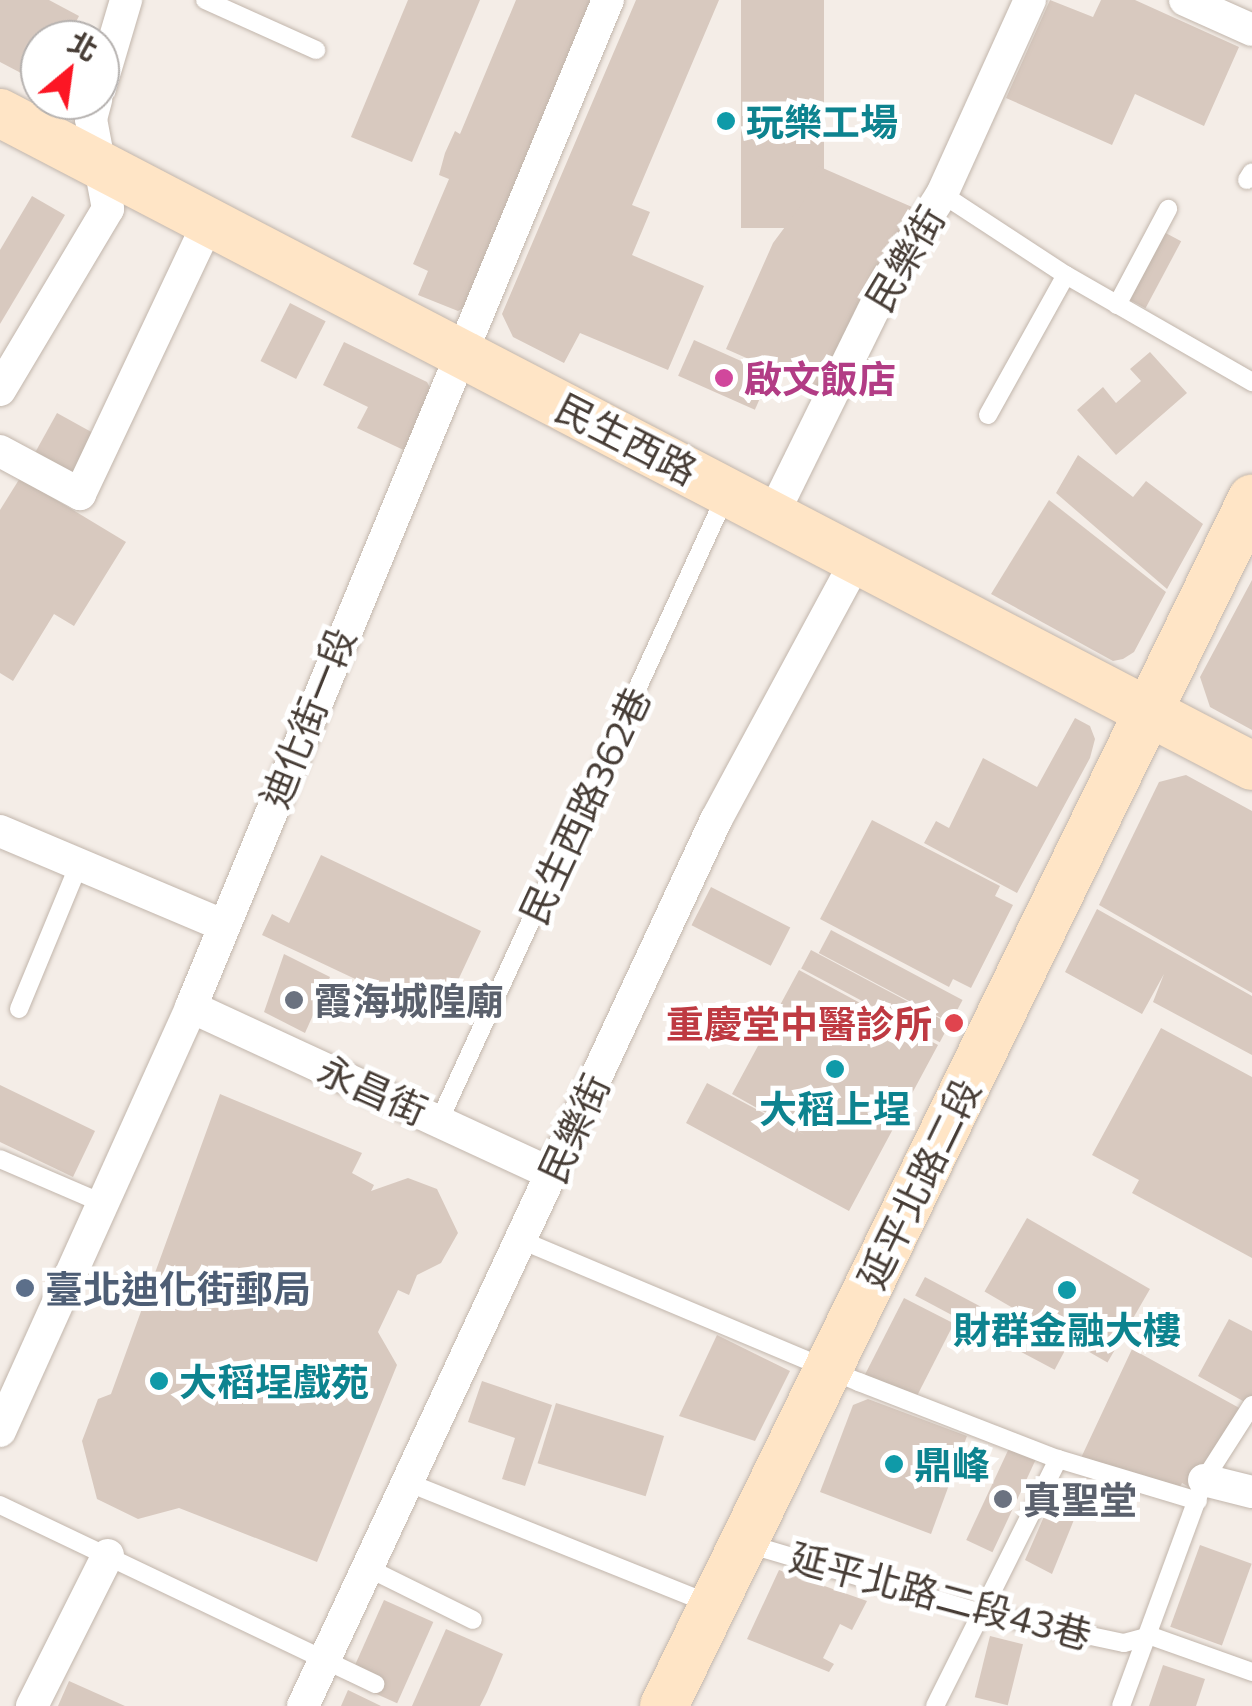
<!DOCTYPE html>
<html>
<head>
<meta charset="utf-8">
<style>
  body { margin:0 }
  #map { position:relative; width:1252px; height:1706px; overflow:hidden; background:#f4ede7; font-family:Commissioner,"Noto Sans TC",sans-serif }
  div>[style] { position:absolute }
  .building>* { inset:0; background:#d8c9bf; transform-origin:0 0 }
  .roads { filter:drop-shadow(0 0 2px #c2b6ac) drop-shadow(0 0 2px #c2b6ac) }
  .lane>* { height:18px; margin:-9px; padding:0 9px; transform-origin:9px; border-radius:9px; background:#fff }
  .street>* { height:32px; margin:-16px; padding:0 16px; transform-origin:16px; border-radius:16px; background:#fff }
  .secondary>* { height:48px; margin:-24px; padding:0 24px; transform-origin:24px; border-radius:24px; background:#ffe5c6 }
  .dots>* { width:28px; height:28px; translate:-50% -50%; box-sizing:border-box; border:5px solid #fff; border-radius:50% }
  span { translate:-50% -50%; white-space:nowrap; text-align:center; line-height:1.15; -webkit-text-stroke:10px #fff; paint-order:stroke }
  .culture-label { font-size:38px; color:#0d838f; font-weight:700 }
  .left { translate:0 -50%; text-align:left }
  .street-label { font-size:38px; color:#473d36 }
  .hotel-label { font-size:38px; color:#b23c85; font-weight:700 }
  .worship-label { font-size:38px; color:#5b616d; font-weight:700 }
  .health-label { font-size:38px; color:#be3a42; font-weight:700 }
  .right { translate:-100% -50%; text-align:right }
  .service-label { font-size:38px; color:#4e5e75; font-weight:700 }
  .north { position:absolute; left:20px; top:20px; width:100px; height:100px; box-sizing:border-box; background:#fff; border:2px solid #b5b1af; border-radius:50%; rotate:29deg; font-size:28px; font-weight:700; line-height:40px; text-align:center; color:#473d36 }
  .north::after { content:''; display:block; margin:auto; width:35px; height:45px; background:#fc1624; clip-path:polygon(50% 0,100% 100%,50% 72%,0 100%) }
</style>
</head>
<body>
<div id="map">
  <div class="building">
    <div style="clip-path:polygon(0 0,49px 0,79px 16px,67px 40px,40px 40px,40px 83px,0 62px)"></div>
    <div style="clip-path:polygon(408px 0,480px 0,412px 162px,351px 137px)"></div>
    <div style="clip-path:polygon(516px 0,601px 0,473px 303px,458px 311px,418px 295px,428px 271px,413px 264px,449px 179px,439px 175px,445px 153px,455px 131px,460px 134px)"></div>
    <div style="clip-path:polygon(636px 0,719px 0,632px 205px,650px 212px,632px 255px,704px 286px,668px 370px,580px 333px,564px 363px,513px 337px,502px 314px)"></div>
    <div style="left:741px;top:0;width:83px;height:228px"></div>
    <div style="clip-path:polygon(1050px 0,1093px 17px,1101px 0,1135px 0,1239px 47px,1204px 126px,1135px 94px,1112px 145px,1006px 98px)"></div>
    <div style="clip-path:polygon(818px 166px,928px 214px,828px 394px,726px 349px,773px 243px,802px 204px)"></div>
    <div style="clip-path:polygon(32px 196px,65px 215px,0 324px,0 250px)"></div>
    <div style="left:1160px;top:230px;width:24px;height:76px;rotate:28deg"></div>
    <div style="left:290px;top:303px;width:40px;height:65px;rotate:27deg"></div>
    <div style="left:694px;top:340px;width:84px;height:39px;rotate:24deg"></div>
    <div style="clip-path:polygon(344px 342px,427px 382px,437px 401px,412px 454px,357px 428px,368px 407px,323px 385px)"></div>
    <div style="clip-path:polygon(1150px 352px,1187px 393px,1116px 455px,1077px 410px,1103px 387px,1116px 403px,1141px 381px,1130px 369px)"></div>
    <div style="left:57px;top:413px;width:60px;height:62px;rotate:29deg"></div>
    <div style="clip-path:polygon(1078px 455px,1133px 497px,1146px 481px,1203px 524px,1167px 589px,1056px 493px)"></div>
    <div style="clip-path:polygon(20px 478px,126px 542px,74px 626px,54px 614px,13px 681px,0 673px,0 510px)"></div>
    <div style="clip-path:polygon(1049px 500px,1166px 592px,1134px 652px,1123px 659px,1113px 661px,991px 594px)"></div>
    <div style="clip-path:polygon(1252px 580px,1252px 730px,1210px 707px,1200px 677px)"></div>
    <div style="clip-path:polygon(1075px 718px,1090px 726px,1095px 739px,1090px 758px,1017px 893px,924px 843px,936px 821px,949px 828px,983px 758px,1037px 787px)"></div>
    <div style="clip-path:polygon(1186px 775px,1252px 811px,1252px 993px,1099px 905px,1159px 782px)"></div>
    <div style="clip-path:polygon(872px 820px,1000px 886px,995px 896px,1013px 905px,971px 988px,953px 979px,949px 987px,820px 919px)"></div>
    <div style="clip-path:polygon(321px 855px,481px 931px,440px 1019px,262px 935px,272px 914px,289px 923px)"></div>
    <div style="left:711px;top:887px;width:89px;height:43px;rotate:27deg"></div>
    <div style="clip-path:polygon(1097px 909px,1252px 996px,1252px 1055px,1153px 1002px,1164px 974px,1142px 1014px,1065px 972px)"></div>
    <div style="left:831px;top:930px;width:149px;height:26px;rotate:28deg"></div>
    <div style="left:811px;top:950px;width:157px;height:21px;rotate:28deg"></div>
    <div style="clip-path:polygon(284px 954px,330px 977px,305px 1033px,264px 1012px)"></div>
    <div style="clip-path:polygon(799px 970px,938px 1045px,849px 1211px,686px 1123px,707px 1083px,805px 1135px,732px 1094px)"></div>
    <div style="clip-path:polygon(1161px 1028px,1252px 1077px,1252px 1258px,1132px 1193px,1139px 1180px,1092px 1155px)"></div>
    <div style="clip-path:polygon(0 1085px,95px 1131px,73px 1177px,0 1142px)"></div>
    <div style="clip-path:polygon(220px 1094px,362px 1153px,352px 1173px,374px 1185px,371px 1191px,408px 1178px,437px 1189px,458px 1233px,441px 1263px,417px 1275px,409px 1295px,398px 1290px,378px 1332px,397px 1365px,317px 1562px,179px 1508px,138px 1519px,97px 1499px,82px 1441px,98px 1399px,111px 1394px)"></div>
    <div style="left:1027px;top:1218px;width:142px;height:85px;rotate:30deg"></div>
    <div style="left:925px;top:1277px;width:158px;height:21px;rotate:28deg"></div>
    <div style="left:904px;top:1298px;width:56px;height:89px;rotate:27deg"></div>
    <div style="clip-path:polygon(1229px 1319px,1252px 1331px,1252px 1406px,1198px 1376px)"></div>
    <div style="clip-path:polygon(717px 1335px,790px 1371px,755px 1441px,679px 1416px)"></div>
    <div style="clip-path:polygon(1132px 1349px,1243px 1410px,1198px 1492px,1182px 1483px,1174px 1499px,1080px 1460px)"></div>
    <div style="clip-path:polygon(482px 1381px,552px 1405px,525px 1486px,502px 1479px,515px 1438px,468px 1422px)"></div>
    <div style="clip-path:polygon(868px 1399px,967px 1436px,931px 1534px,820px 1492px,853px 1405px)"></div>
    <div style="left:556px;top:1403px;width:113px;height:63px;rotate:17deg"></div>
    <div style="left:1011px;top:1444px;width:29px;height:106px;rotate:25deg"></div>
    <div style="clip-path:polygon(1056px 1489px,1084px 1495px,1052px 1574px,1025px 1560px)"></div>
    <div style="left:1200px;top:1545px;width:55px;height:87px;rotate:20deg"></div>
    <div style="clip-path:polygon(779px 1570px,867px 1601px,852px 1630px,840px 1624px,823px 1658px,834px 1664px,829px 1672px,747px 1639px)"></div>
    <div style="left:384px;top:1600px;width:54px;height:89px;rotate:24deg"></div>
    <div style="clip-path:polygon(446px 1629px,503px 1654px,487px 1692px,480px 1706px,412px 1706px)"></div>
    <div style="left:990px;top:1636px;width:34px;height:63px;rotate:14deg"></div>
    <div style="clip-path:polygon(1163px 1665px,1205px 1679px,1196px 1706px,1149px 1706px)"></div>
    <div style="clip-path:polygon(69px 1681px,125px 1706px,58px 1706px)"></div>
    <div style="clip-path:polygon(348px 1690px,381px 1706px,341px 1706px)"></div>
  </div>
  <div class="roads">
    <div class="lane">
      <div style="left:205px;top:0;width:122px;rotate:24.2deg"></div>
      <div style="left:1247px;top:180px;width:9px;rotate:-58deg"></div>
      <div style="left:942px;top:194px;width:148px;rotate:33.2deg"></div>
      <div style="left:1066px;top:275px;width:215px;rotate:29.9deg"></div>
      <div style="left:1117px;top:305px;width:109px;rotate:-62deg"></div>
      <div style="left:988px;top:415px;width:160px;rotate:-60.9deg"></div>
      <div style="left:19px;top:1009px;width:157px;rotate:-67.5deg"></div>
      <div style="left:440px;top:1119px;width:686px;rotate:-65.38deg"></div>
      <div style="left:0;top:1159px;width:116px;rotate:23.3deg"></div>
      <div style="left:521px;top:1240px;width:367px;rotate:22.8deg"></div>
      <div style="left:859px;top:1382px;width:213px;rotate:21.2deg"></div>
      <div style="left:1058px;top:1459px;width:146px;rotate:16.7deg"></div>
      <div style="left:409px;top:1483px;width:324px;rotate:21.9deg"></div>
      <div style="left:0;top:1505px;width:416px;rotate:25.5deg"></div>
      <div style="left:748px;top:1544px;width:240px;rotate:16.5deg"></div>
      <div style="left:978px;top:1612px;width:149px;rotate:12deg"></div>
      <div style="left:1124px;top:1643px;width:28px;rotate:-15deg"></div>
      <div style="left:1151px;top:1636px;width:107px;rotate:19.6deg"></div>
      <div style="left:368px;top:1568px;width:117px;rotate:26.3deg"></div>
      <div style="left:935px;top:1706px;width:276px;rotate:-63.5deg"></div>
      <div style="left:1121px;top:1706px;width:241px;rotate:-69.8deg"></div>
      <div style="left:1204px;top:1480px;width:89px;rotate:-57.4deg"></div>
    </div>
    <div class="street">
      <div style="left:1185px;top:0;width:73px;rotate:24.1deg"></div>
      <div style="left:100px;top:88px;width:92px;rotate:-73.5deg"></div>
      <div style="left:0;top:390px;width:211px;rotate:-59.2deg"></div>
      <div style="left:108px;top:209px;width:92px;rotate:-100.7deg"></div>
      <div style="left:91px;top:119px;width:20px;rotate:-75deg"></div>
      <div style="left:0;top:451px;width:91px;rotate:28.3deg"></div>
      <div style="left:80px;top:494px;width:302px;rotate:-64.7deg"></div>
      <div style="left:773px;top:514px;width:263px;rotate:-63.8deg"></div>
      <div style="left:889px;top:278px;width:99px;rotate:-57.8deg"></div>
      <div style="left:942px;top:194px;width:213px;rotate:-65.6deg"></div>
      <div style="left:0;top:831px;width:241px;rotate:22.9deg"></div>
      <div style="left:191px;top:1007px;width:398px;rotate:24.8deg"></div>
      <div style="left:0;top:1431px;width:465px;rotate:-65.7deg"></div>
      <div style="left:191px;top:1007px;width:1090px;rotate:-67.51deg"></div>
      <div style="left:1204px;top:1480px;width:49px;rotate:14deg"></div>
      <div style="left:32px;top:1706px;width:169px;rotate:-63.3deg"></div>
      <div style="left:303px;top:1706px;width:978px;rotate:-65.01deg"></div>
      <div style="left:716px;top:820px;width:299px;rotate:-61.6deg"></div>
    </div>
    <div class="secondary">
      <div style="left:0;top:113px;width:1412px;rotate:27.54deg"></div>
      <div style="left:664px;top:1706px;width:1343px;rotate:-64.03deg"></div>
    </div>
  </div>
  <div class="dots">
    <div style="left:726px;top:121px;background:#0f9aa8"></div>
    <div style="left:724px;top:378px;background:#d1479c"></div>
    <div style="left:294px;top:1000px;background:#6b7280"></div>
    <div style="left:954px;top:1023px;background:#e0444e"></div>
    <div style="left:835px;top:1069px;background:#0f9aa8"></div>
    <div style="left:25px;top:1288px;background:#5c6f8a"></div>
    <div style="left:1067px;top:1290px;background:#0f9aa8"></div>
    <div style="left:159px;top:1381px;background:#0f9aa8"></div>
    <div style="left:894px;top:1464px;background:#0f9aa8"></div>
    <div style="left:1003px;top:1499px;background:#6b7280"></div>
  </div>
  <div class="culture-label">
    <span class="left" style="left:746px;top:121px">玩樂工場</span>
    <span style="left:835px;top:1108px">大稻上埕</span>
    <span style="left:1067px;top:1329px">財群金融大樓</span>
    <span class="left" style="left:179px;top:1381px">大稻埕戲苑</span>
    <span class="left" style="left:914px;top:1464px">鼎峰</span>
  </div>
  <div class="street-label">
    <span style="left:904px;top:258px;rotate:-59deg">民樂街</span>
    <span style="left:627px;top:438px;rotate:27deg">民生西路</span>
    <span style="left:307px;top:717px;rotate:-68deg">迪化街一段</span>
    <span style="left:584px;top:805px;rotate:-65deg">民生西路362巷</span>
    <span style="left:373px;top:1089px;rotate:24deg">永昌街</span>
    <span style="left:573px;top:1128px;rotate:-65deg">民樂街</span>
    <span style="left:918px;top:1183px;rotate:-64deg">延平北路二段</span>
    <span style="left:941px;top:1595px;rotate:15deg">延平北路二段43巷</span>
  </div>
  <div class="hotel-label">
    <span class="left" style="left:744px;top:378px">啟文飯店</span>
  </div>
  <div class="worship-label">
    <span class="left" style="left:314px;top:1000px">霞海城隍廟</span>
    <span class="left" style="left:1023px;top:1499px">真聖堂</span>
  </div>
  <div class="health-label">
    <span class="right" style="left:932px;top:1023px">重慶堂中醫診所</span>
  </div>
  <div class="service-label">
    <span class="left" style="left:45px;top:1288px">臺北迪化街郵局</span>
  </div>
  <div class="north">北</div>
</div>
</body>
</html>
